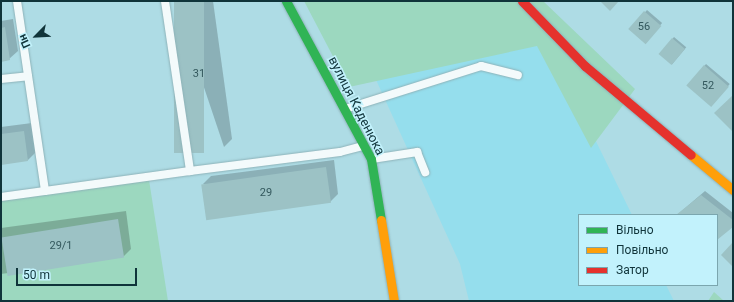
<!DOCTYPE html>
<html>
<head>
<meta charset="utf-8">
<style>
  body { margin:0 }
  #map { position:relative; width:734px; height:302px; overflow:hidden; background:#aedce5; font-family:Roboto,sans-serif }
  div>[style] { position:absolute }
  .built>* { inset:0; background:#95deed }
  .green>* { inset:0; background:#9cd8bf }
  .shadow>* { inset:0; background:#0003; transform-origin:0 0 }
  .building>* { inset:0; background:#9cc2c5; transform-origin:0 0 }
  .roads { filter:drop-shadow(0 0 1px #8db2b8) drop-shadow(0 0 1px #8db2b8) }
  .lane>* { height:8px; margin:-4px; padding:0 4px; transform-origin:4px; border-radius:4px; background:#f3fafb }
  .fast>* { height:9px; margin:-4.5px; padding:0 4.5px; transform-origin:4.5px; border-radius:4.5px; background:#30b455 }
  .slow>* { height:9px; margin:-4.5px; padding:0 4.5px; transform-origin:4.5px; border-radius:4.5px; background:#ff9f0a }
  .jam>* { height:9px; margin:-4.5px; padding:0 4.5px; transform-origin:4.5px; border-radius:4.5px; background:#e5322d }
  span { translate:-50% -50%; white-space:nowrap; text-align:center; line-height:1.15; -webkit-text-stroke:3px #c2f2fc; paint-order:stroke }
  .number-label { font-size:11px; color:#33585d }
  .number-label span { -webkit-text-stroke-width:0 }
  .street-label { font-size:13px; color:#10343a }
  .frame { position:absolute; inset:0; border:2px solid #10343a; pointer-events:none }
  .legend { position:absolute; left:578px; top:214px; width:140px; height:72px; box-sizing:border-box; background:#c2f2fc; border:1px solid #7ba6ae; margin:0; padding:5px 7px; list-style:none; font-size:12px; color:#10343a }
  .legend li { display:flex; align-items:center; gap:8px; height:20px }
  .legend b { width:20px; border:1px solid #7ba6ae }
  .north { position:absolute; left:16px; top:16px; width:40px; height:40px; -webkit-text-stroke:3px #c2f2fc; paint-order:stroke; rotate:246deg; font-size:11px; font-weight:700; line-height:16px; text-align:center; color:#10343a }
  .north::after { content:''; display:block; margin:auto; width:14px; height:18px; background:#10343a; clip-path:polygon(50% 0,100% 100%,50% 72%,0 100%) }
  .scale { position:absolute; left:16px; top:268px; width:121px; height:18px; box-sizing:border-box; border:2px solid #10343a; border-top:0; padding-left:5px; font-size:12px; line-height:14px; white-space:nowrap; color:#10343a; -webkit-text-stroke:3px #c2f2fc; paint-order:stroke }
</style>
</head>
<body>
<div id="map">
  <div class="built">
    <div style="clip-path:polygon(546px 39px,632px 215px,579px 215px,579px 285px,666px 285px,674px 301px,469px 301px,460px 264px,372px 71px)"></div>
  </div>
  <div class="green">
    <div style="clip-path:polygon(304px 1px,543px 1px,635px 89px,591px 148px,537px 46px,349px 87px)"></div>
    <div style="clip-path:polygon(149px 180px,168px 301px,1px 301px,1px 199px)"></div>
    <div style="clip-path:polygon(714px 292px,724px 301px,708px 301px)"></div>
  </div>
  <div class="shadow">
    <div style="clip-path:polygon(175px 1px,213px 1px,232px 139px,224px 147px)"></div>
    <div style="left:647px;top:10px;width:20px;height:26px;rotate:41deg"></div>
    <div style="clip-path:polygon(13px 19px,18px 51px,9px 59px,1px 61px,1px 21px)"></div>
    <div style="left:674px;top:37px;width:16px;height:22px;rotate:40deg"></div>
    <div style="left:706px;top:64px;width:31px;height:28px;rotate:40deg"></div>
    <div style="clip-path:polygon(32px 123px,36px 152px,28px 160px,1px 164px,1px 127px)"></div>
    <div style="clip-path:polygon(334px 160px,338px 194px,330px 202px,203px 184px,211px 176px)"></div>
    <div style="clip-path:polygon(705px 191px,733px 213px,733px 226px,717px 239px,717px 215px,677px 215px)"></div>
    <div style="clip-path:polygon(126px 211px,131px 249px,123px 257px,1px 274px,1px 228px)"></div>
  </div>
  <div class="building">
    <div style="left:174px;top:1px;width:30px;height:152px"></div>
    <div style="clip-path:polygon(600px 1px,619px 1px,610px 11px)"></div>
    <div style="left:644px;top:11px;width:23px;height:24px;rotate:41deg"></div>
    <div style="clip-path:polygon(5px 27px,10px 60px,1px 62px,1px 28px)"></div>
    <div style="left:672px;top:38px;width:17px;height:21px;rotate:40deg"></div>
    <div style="left:704px;top:65px;width:33px;height:27px;rotate:41deg"></div>
    <div style="clip-path:polygon(733px 95px,733px 132px,714px 113px)"></div>
    <div style="clip-path:polygon(24px 131px,28px 161px,1px 165px,1px 134px)"></div>
    <div style="left:326px;top:167px;width:36px;height:126px;rotate:82deg"></div>
    <div style="clip-path:polygon(701px 195px,733px 220px,733px 227px,717px 240px,717px 215px,676px 215px)"></div>
    <div style="left:118px;top:219px;width:39px;height:118px;rotate:81deg"></div>
    <div style="clip-path:polygon(733px 242px,733px 267px,721px 255px)"></div>
  </div>
  <div class="roads">
    <div class="lane">
      <div style="left:17px;top:1px;width:192px;rotate:81.6deg"></div>
      <div style="left:45px;top:191px;width:146px;rotate:-7.9deg"></div>
      <div style="left:165px;top:1px;width:172px;rotate:81.6deg"></div>
      <div style="left:190px;top:171px;width:151px;rotate:-7.2deg"></div>
      <div style="left:340px;top:152px;width:24px;rotate:-15deg"></div>
      <div style="left:1px;top:79px;width:27px;rotate:-6deg"></div>
      <div style="left:345px;top:109px;width:143px;rotate:-17.5deg"></div>
      <div style="left:481px;top:66px;width:38px;rotate:14deg"></div>
      <div style="left:372px;top:159px;width:46px;rotate:-8.8deg"></div>
      <div style="left:417px;top:152px;width:22px;rotate:68deg"></div>
      <div style="left:1px;top:197px;width:44px;rotate:-7.8deg"></div>
    </div>
    <div class="fast">
      <div style="left:286px;top:1px;width:179px;rotate:61.7deg"></div>
      <div style="left:371px;top:159px;width:62px;rotate:80.7deg"></div>
    </div>
    <div class="slow">
      <div style="left:691px;top:155px;width:55px;rotate:39.8deg"></div>
      <div style="left:381px;top:220px;width:82px;rotate:80.9deg"></div>
    </div>
    <div class="jam">
      <div style="left:522px;top:1px;width:91px;rotate:45.9deg"></div>
      <div style="left:585px;top:66px;width:138px;rotate:40deg"></div>
    </div>
  </div>
  <div class="number-label">
    <span style="left:644px;top:27px">56</span>
    <span style="left:199px;top:74px">31</span>
    <span style="left:708px;top:86px">52</span>
    <span style="left:266px;top:193px">29</span>
    <span style="left:61px;top:246px">29/1</span>
  </div>
  <div class="street-label">
    <span style="left:356px;top:106px;rotate:63deg">вулиця Каденюка</span>
  </div>
  <div class="frame"></div>
  <ul class="legend">
  <li><b style="height:5px;background:#30b455"></b>Вільно</li>
  <li><b style="height:5px;background:#ff9f0a"></b>Повільно</li>
  <li><b style="height:5px;background:#e5322d"></b>Затор</li>
  </ul>
  <div class="north">Пн</div>
  <div class="scale">50 m</div>
</div>
</body>
</html>
